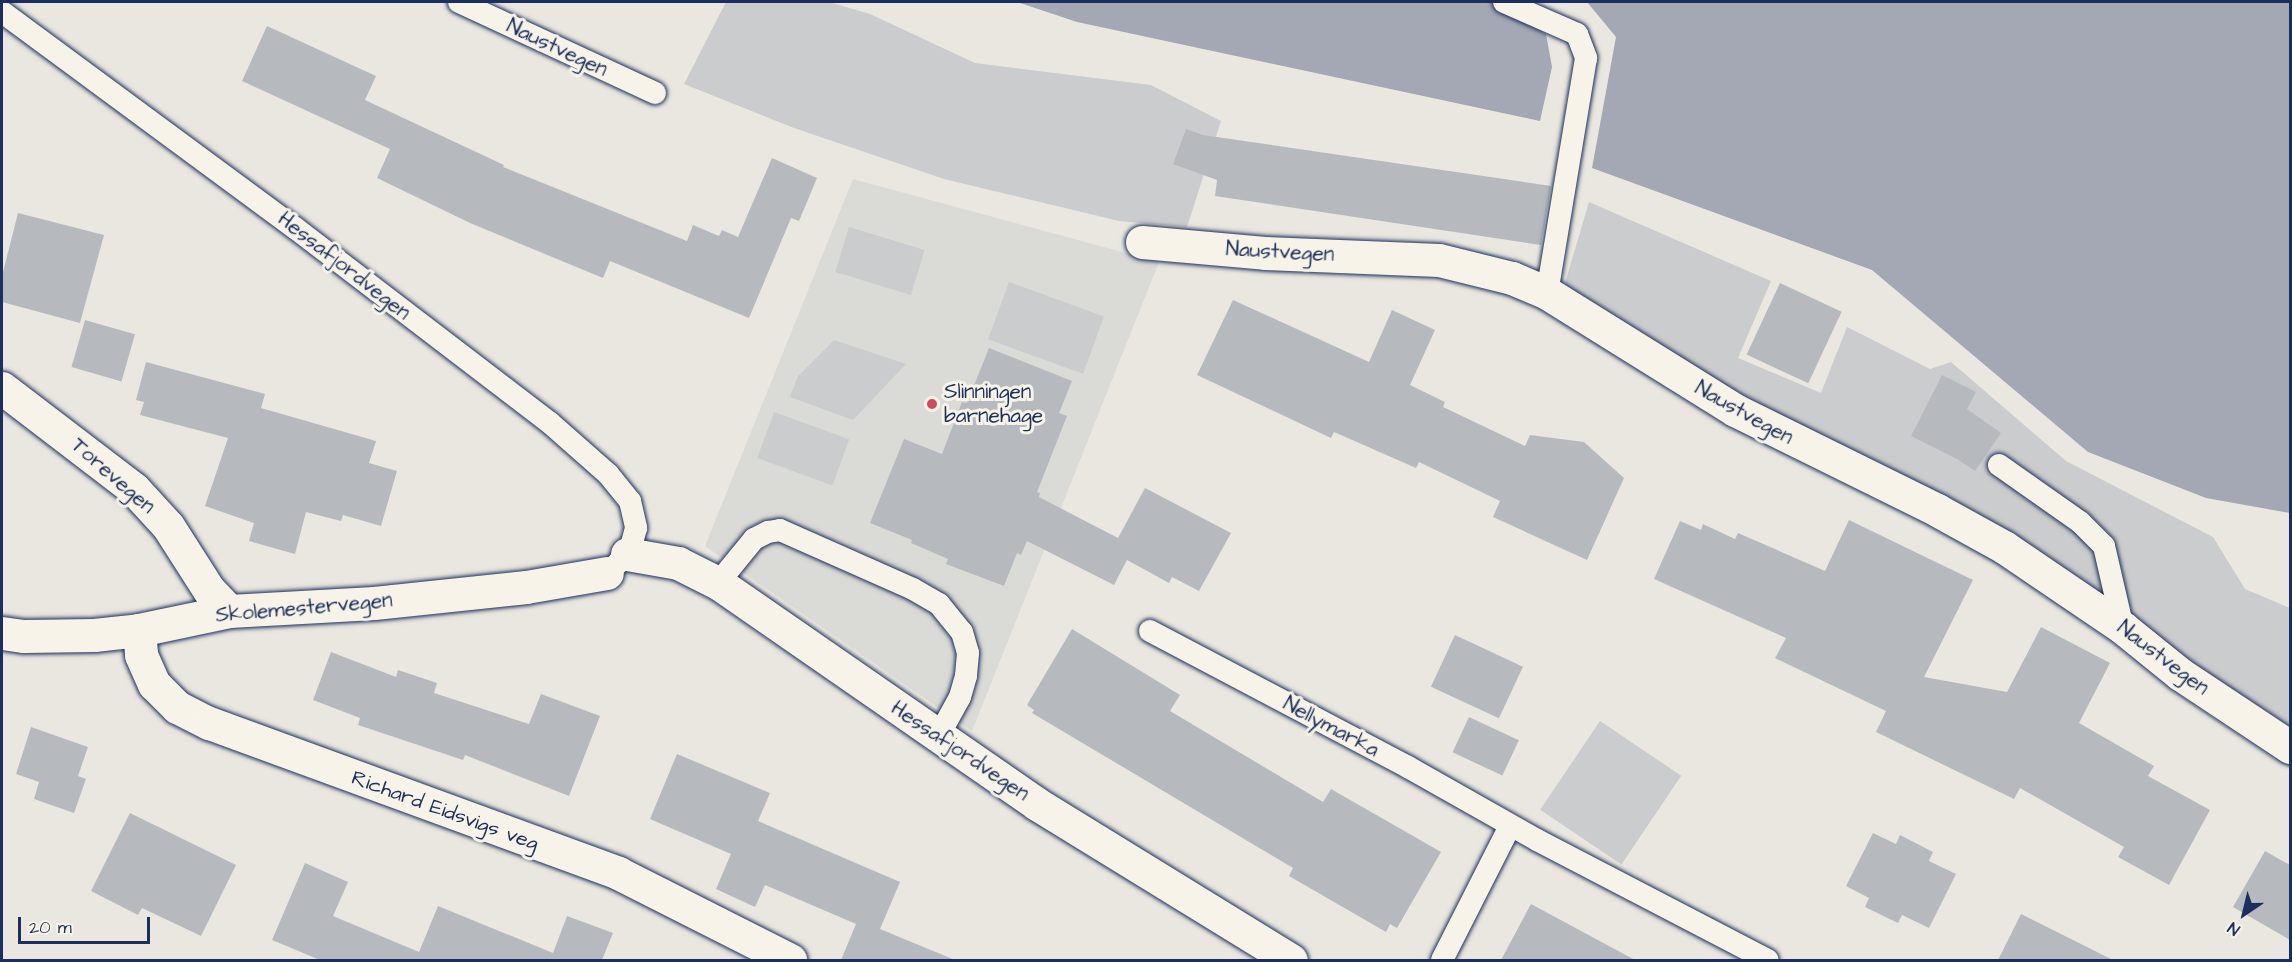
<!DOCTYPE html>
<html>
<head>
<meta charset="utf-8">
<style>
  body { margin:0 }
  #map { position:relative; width:2292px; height:962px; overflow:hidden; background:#eae7e0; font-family:"Architects Daughter",sans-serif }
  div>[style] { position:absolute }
  .built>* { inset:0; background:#dadad6 }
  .green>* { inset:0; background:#cbcccd; transform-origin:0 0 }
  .water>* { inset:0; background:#a3a8b4 }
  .building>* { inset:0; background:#b6babf; transform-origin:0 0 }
  .roads { filter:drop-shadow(0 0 2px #1b2f5e) drop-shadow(0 0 2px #1b2f5e) }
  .lane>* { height:22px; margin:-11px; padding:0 11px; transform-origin:11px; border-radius:11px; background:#f7f3e8 }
  .street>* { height:33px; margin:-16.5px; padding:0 16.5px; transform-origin:16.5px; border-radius:16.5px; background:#f7f3e8 }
  .dots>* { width:16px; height:16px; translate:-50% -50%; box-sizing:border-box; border:3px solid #f7f3e8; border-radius:50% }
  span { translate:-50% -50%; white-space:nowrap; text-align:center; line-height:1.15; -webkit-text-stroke:6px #f7f3e8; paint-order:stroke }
  .street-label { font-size:21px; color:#1b2f5e }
  .poi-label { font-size:21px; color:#1b2f5e }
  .left { translate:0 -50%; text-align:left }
  .frame { position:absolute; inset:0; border:3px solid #1b2f5e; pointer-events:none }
  .north { position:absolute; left:2214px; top:884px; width:60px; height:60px; -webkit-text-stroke:4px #f7f3e8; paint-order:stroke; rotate:215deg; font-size:16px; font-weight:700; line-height:24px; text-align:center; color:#1b2f5e }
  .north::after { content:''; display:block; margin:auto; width:21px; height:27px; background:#1b2f5e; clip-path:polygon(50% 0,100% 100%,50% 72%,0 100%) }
  .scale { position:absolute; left:18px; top:917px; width:132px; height:27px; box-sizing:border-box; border:3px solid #1b2f5e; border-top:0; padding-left:8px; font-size:18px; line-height:21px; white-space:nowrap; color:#1b2f5e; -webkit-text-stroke:4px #f7f3e8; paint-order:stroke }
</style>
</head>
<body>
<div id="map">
  <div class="built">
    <div style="clip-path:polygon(853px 179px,1159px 262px,972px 731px,705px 546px)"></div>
  </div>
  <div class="green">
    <div style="clip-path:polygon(726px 2px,829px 2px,870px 14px,975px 63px,1151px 85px,1221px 121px,1187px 227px,1119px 221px,944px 179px,794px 128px,684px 84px)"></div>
    <div style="clip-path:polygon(1589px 202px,1771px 281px,1738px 358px,1821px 393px,1847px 327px,1930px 369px,1951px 362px,2066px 461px,2213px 537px,2245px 589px,2290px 608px,2290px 769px,2102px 630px,1976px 550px,1734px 420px,1557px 310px)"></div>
    <div style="left:849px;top:227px;width:79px;height:47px;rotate:17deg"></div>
    <div style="left:1009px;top:282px;width:101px;height:61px;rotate:20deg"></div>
    <div style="clip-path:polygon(834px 340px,906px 364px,853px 420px,790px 397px,798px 376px)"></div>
    <div style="left:774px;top:412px;width:80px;height:49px;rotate:20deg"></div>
    <div style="left:1600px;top:721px;width:98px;height:107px;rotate:34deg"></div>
  </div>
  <div class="water">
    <div style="clip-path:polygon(1017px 2px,1522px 2px,1516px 17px,1546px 34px,1552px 67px,1540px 121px,1077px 22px)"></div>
    <div style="clip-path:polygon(1587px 2px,2290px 2px,2290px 513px,2206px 498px,2088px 452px,1872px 270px,1592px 168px,1616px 37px)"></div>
  </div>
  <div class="building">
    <div style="clip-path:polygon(267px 26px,376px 76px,365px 100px,504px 165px,503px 167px,687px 241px,693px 225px,719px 236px,722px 230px,738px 237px,772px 158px,817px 178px,799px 221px,791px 218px,749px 318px,610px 261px,603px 278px,470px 223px,377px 178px,390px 149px,242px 81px)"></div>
    <div style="clip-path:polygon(1186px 129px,1203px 135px,1551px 186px,1541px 245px,1215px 196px,1217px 180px,1173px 164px)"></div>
    <div style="clip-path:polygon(18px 213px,104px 235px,80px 323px,2px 302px,2px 276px)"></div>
    <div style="left:1780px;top:283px;width:68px;height:79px;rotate:25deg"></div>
    <div style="clip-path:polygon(1233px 300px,1369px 362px,1392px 310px,1435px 330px,1410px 385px,1445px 402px,1443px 407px,1525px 446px,1530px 435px,1584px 442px,1624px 478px,1587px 560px,1493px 517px,1500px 501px,1419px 462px,1416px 468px,1334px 432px,1331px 438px,1197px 375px)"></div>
    <div style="left:85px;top:320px;width:52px;height:49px;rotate:16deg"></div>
    <div style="clip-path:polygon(989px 348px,1072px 381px,1059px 413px,1067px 416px,1037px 492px,1040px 493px,1039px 497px,1118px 538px,1145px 488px,1231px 533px,1199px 591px,1172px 577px,1169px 583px,1127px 560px,1114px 585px,1027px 541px,1021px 555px,1017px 553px,1004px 586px,946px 564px,948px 559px,911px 543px,912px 540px,870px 523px,904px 439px,942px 454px,962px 402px,967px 403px)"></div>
    <div style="clip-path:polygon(146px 362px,265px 394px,261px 408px,376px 441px,369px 463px,397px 471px,381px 526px,343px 515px,341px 521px,306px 512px,295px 554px,249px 541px,254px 523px,205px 506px,228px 438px,140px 415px,144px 402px,136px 400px)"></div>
    <div style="clip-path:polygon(1942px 375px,1976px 392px,1967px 409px,2001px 433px,1975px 471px,1957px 459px,1911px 436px)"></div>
    <div style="clip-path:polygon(1849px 520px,1973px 580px,1924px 677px,2007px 692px,2041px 627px,2110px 663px,2079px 723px,2154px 766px,2148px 776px,2210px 810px,2169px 885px,2118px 857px,2124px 847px,2020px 788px,2014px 799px,1876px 732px,1886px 711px,1775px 658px,1786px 638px,1654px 579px,1680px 521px,1701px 530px,1703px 524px,1735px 539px,1738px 533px,1825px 571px)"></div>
    <div style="clip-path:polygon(1072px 629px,1180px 695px,1170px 711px,1323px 802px,1331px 789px,1441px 852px,1397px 928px,1390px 924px,1386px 932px,1289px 876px,1293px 868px,1032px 713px,1034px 710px,1027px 705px)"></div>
    <div style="left:1455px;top:635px;width:75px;height:57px;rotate:25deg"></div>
    <div style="clip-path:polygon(331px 652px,396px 677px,398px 670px,437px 683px,434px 693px,529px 724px,541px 694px,600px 716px,569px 796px,465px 755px,463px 760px,358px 725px,360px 718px,313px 700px)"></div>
    <div style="left:1469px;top:717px;width:55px;height:39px;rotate:25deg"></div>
    <div style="clip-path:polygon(31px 727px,88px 747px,78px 776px,86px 779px,74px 813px,34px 799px,39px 782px,16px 774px)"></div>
    <div style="clip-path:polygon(677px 754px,770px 793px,758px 821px,900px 882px,880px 929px,955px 960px,841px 960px,856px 924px,765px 885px,755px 907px,716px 889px,731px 854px,650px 819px)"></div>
    <div style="clip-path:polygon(130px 813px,236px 865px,201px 936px,142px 908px,138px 915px,91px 891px)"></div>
    <div style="clip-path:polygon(1873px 833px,1896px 844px,1900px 835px,1933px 852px,1929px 861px,1956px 874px,1929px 928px,1902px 915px,1898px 923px,1865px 907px,1869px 898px,1846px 886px)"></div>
    <div style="clip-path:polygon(2265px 851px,2290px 865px,2290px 940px,2233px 907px)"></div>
    <div style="clip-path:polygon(305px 863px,348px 882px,333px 916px,419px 952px,438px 906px,553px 953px,567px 916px,613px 933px,602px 960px,320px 960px,272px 940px)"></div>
    <div style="clip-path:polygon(1531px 904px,1635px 960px,1501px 960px)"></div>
    <div style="clip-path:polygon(2021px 914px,2113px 960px,1998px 960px)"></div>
  </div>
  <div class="roads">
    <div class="lane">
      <div style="left:459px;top:2px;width:216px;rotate:24.9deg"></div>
      <div style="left:1504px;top:2px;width:80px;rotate:23.7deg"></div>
      <div style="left:1577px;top:34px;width:26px;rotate:69deg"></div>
      <div style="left:1586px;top:58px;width:238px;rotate:99.4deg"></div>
      <div style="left:2px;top:12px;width:364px;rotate:36.4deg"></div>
      <div style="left:295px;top:228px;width:320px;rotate:37.4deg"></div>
      <div style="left:549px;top:422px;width:79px;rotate:41.4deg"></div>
      <div style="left:608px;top:474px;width:35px;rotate:51deg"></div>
      <div style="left:630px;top:501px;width:28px;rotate:77deg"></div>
      <div style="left:636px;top:528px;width:23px;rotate:105deg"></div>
      <div style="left:630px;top:550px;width:19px;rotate:133deg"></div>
      <div style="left:1999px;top:465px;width:99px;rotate:35.1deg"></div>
      <div style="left:2080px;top:522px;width:34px;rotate:45deg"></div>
      <div style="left:2104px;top:546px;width:84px;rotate:77deg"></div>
      <div style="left:718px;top:583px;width:57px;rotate:-50.7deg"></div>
      <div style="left:754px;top:539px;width:16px;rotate:-27deg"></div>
      <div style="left:768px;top:532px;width:12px;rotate:-9deg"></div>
      <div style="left:780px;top:530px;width:145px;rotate:23.9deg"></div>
      <div style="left:913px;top:589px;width:30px;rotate:30deg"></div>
      <div style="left:939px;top:604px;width:36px;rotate:51deg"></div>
      <div style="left:962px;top:632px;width:22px;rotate:74deg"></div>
      <div style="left:968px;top:653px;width:23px;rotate:95deg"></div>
      <div style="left:966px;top:676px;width:22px;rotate:106deg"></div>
      <div style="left:960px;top:697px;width:46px;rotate:118.8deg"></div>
      <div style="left:1150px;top:631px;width:292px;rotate:27.8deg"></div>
      <div style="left:1408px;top:767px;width:148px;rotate:29.5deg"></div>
      <div style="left:1537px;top:840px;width:260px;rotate:27.5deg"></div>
      <div style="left:1442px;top:960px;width:150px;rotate:-63.1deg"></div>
    </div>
    <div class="street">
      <div style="left:1142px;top:242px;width:123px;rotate:5.1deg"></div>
      <div style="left:1265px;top:253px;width:174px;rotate:2.3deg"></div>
      <div style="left:1439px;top:260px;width:75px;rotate:13.9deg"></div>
      <div style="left:1512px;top:278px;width:38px;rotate:23deg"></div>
      <div style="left:1547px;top:293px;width:221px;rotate:31.9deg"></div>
      <div style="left:1735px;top:410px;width:225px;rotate:26.3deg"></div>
      <div style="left:1937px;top:510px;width:77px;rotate:28.9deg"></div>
      <div style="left:2004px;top:547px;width:144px;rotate:34.2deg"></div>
      <div style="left:2123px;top:628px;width:73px;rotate:38.9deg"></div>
      <div style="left:2180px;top:674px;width:132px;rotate:33.6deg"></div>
      <div style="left:2px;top:388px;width:166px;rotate:37.4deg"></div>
      <div style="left:134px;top:489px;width:50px;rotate:47.4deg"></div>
      <div style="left:168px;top:526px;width:76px;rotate:57.4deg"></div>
      <div style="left:209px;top:590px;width:29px;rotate:46deg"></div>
      <div style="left:627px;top:554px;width:52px;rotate:10deg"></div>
      <div style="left:678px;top:563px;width:45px;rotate:26.6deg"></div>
      <div style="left:718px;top:583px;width:388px;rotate:34.7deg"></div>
      <div style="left:1037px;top:804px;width:298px;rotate:31.6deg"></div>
      <div style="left:139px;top:630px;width:25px;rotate:85deg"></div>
      <div style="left:141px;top:655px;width:32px;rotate:66deg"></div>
      <div style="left:154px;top:684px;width:33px;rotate:45deg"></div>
      <div style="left:177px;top:707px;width:36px;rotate:27deg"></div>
      <div style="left:209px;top:723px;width:436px;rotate:20.1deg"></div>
      <div style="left:618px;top:873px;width:193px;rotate:26.8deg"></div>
      <div style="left:2px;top:633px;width:22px;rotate:8deg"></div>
      <div style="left:24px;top:636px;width:70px;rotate:-0.8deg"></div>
      <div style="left:94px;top:635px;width:45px;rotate:-6.3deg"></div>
      <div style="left:139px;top:630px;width:92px;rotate:-11.9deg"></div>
      <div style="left:229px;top:611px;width:145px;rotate:-3.2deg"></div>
      <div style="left:374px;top:603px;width:153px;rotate:-6deg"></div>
      <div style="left:526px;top:587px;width:82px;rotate:-9.8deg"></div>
    </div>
  </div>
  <div class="dots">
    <div style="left:932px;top:404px;background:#d1495b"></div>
  </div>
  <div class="street-label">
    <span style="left:557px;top:48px;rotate:25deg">Naustvegen</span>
    <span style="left:1280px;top:252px;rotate:3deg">Naustvegen</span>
    <span style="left:344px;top:266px;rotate:38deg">Hessafjordvegen</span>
    <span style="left:1744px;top:413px;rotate:29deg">Naustvegen</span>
    <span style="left:113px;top:476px;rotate:41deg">Torevegen</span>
    <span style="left:304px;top:608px;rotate:-5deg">Skolemestervegen</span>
    <span style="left:2163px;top:658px;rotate:37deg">Naustvegen</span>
    <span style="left:1331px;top:727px;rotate:28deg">Nellymarka</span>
    <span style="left:960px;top:751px;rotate:34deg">Hessafjordvegen</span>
    <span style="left:445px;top:811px;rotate:20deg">Richard Eidsvigs veg</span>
  </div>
  <div class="poi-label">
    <span class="left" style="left:944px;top:404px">Slinningen<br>barnehage</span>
  </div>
  <div class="frame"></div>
  <div class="north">N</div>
  <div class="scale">20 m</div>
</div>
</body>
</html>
